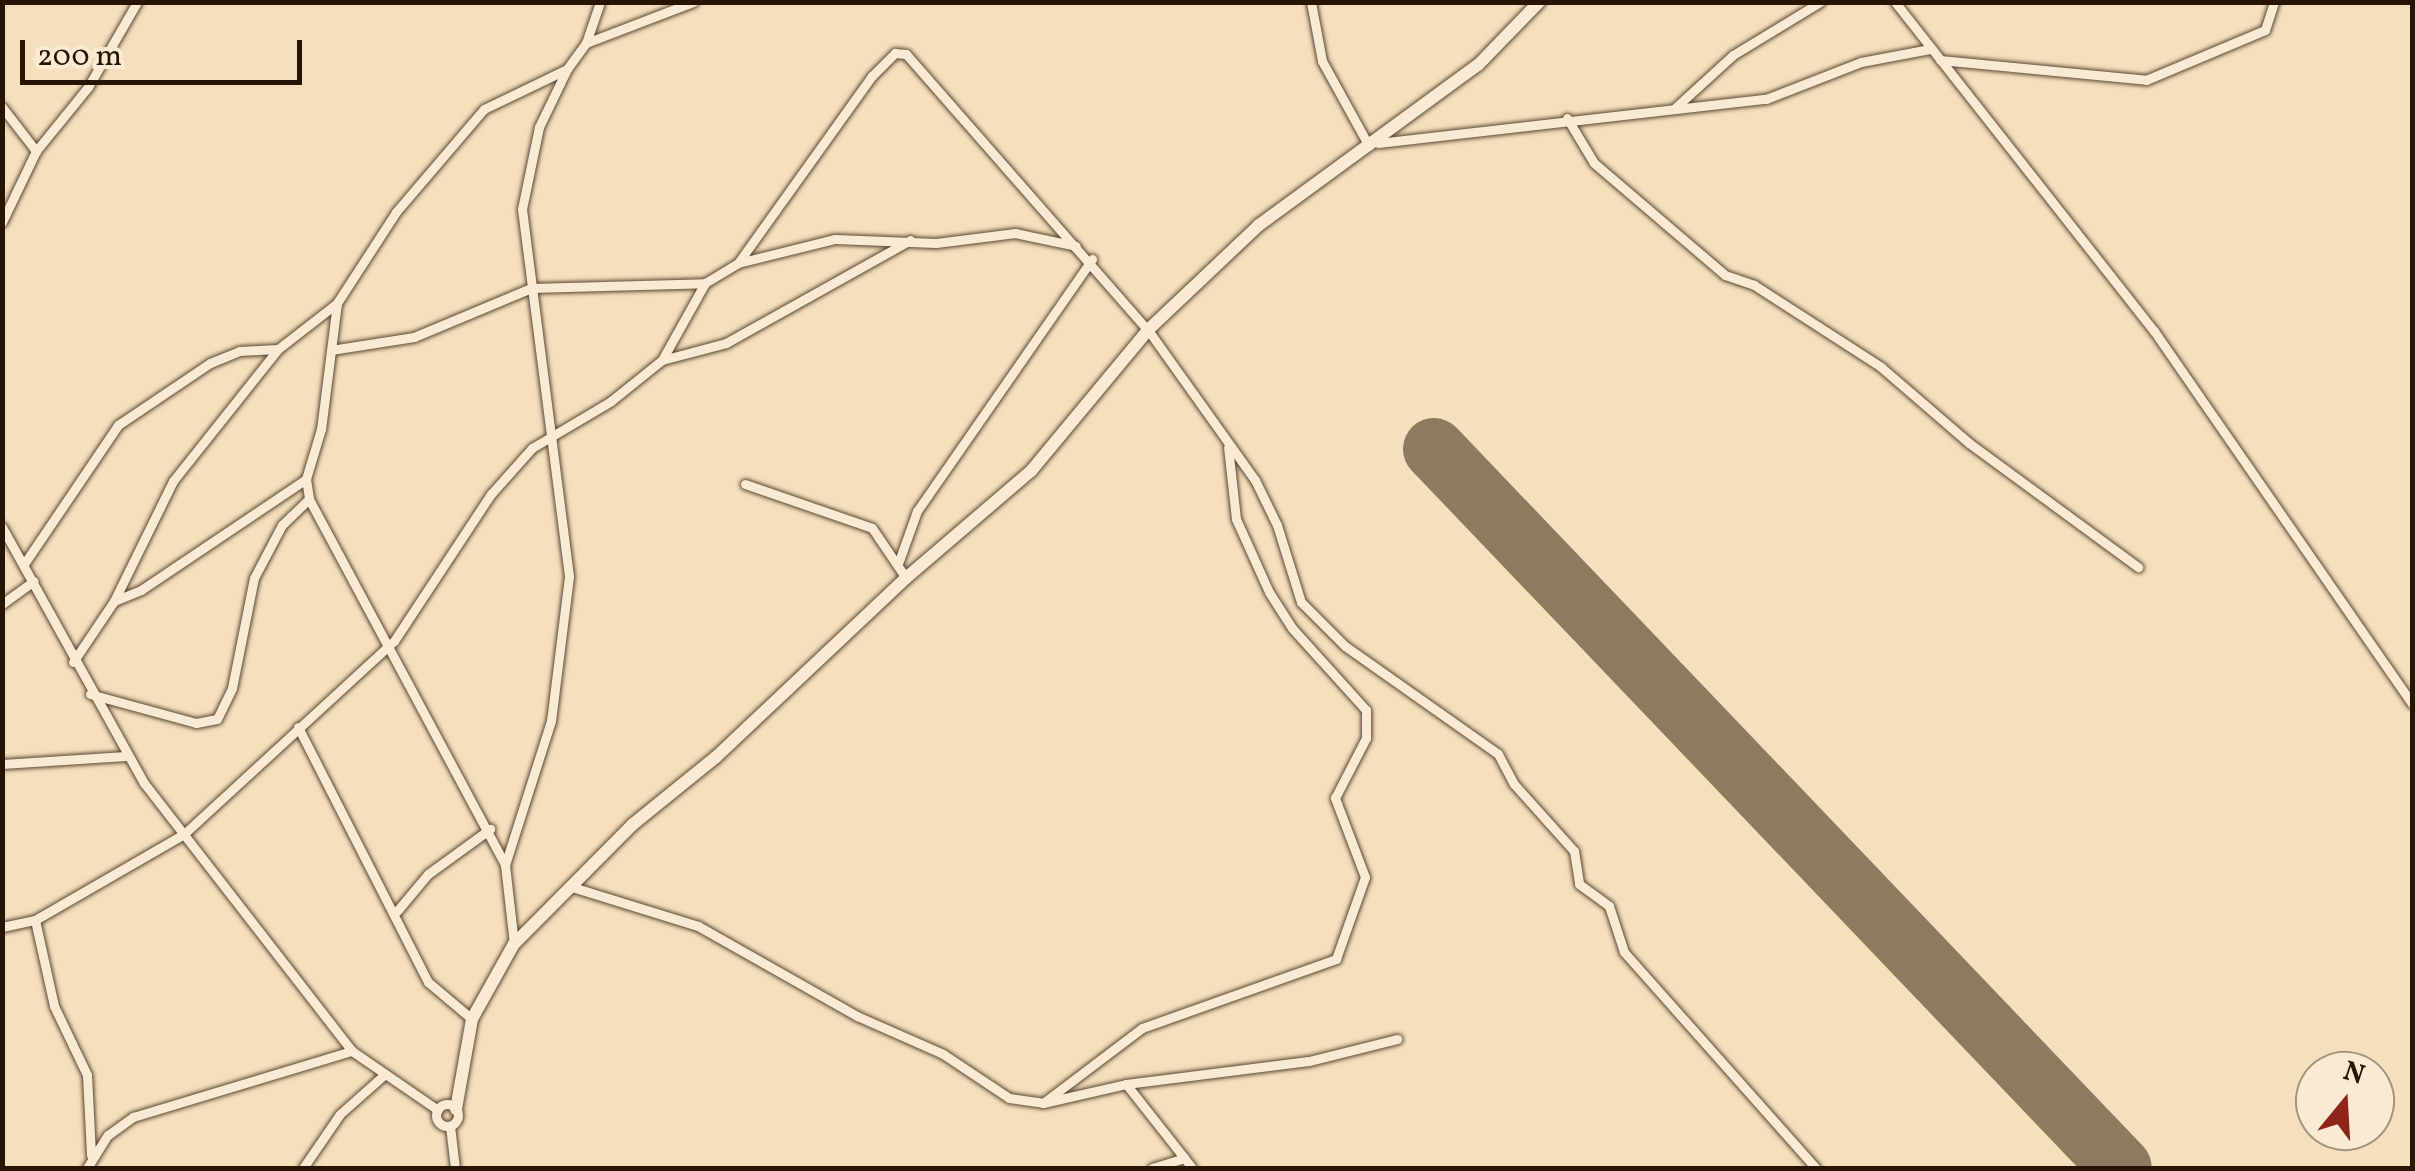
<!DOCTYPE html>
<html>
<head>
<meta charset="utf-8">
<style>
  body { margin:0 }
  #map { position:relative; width:2415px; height:1171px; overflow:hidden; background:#f6dfbd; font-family:Vollkorn,serif }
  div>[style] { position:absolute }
  .runway>* { height:62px; margin:-31px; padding:0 31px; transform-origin:31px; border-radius:31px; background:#8e7a60 }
  .roads { filter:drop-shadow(0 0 2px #5b4732) drop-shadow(0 0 2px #5b4732) }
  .street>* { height:9px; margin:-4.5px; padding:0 4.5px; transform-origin:4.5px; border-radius:4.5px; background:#f9ead4 }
  .street>.ring { margin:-4.5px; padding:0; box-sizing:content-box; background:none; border:9px solid #f9ead4; border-radius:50% }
  .secondary>* { height:12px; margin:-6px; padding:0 6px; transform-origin:6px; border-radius:6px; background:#f9ead4 }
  span { translate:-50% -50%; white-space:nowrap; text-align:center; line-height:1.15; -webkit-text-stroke:9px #f9ead4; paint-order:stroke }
  .frame { position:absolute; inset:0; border:5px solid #271403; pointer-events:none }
  .north { position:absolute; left:2295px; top:1051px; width:100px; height:100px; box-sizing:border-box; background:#f9ead4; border:2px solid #a59480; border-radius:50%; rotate:18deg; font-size:28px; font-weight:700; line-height:40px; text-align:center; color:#271403 }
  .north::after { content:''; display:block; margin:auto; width:35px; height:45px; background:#8f2418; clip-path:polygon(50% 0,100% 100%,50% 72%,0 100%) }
  .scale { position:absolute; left:20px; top:40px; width:282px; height:45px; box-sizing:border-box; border:5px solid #271403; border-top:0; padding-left:12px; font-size:30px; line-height:35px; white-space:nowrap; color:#271403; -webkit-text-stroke:8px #f9ead4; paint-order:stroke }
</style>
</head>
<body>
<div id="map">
  <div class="runway">
    <div style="left:1434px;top:449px;width:994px;rotate:46.3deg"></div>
  </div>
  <div class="roads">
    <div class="street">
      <div style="left:1311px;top:2px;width:60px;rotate:79.4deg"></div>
      <div style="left:1322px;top:61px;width:97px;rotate:61.1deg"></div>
      <div style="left:1895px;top:2px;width:419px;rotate:51.8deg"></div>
      <div style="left:2154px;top:331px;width:453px;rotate:55.3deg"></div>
      <div style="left:586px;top:43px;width:43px;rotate:-71.1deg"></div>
      <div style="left:1940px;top:60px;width:207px;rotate:5.5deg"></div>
      <div style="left:2146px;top:80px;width:129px;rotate:-22.8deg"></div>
      <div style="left:2265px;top:30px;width:29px;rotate:-72deg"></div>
      <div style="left:2px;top:107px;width:56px;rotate:52.3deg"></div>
      <div style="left:1676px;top:107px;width:77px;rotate:-42.4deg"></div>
      <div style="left:1733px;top:55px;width:102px;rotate:-31.3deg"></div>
      <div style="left:1567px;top:118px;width:52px;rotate:59deg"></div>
      <div style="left:1594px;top:163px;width:172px;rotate:40.5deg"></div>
      <div style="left:1725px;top:275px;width:31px;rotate:19deg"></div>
      <div style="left:1754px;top:285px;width:151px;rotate:32.8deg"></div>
      <div style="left:1881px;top:367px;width:116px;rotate:40.8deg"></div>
      <div style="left:1969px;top:443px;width:210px;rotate:36.3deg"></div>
      <div style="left:1378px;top:143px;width:390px;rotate:-6.5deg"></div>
      <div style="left:1766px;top:99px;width:102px;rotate:-21.3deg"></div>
      <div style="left:1861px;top:62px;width:70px;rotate:-10.7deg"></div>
      <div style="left:2px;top:222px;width:79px;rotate:-64.4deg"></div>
      <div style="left:36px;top:151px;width:82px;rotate:-50.9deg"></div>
      <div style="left:88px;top:87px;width:98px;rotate:-60deg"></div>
      <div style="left:738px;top:263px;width:230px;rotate:-54.4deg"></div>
      <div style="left:872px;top:76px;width:33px;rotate:-45deg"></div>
      <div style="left:895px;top:53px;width:11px;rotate:5deg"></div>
      <div style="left:906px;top:54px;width:367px;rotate:48.8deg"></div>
      <div style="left:1148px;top:330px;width:184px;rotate:54.5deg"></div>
      <div style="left:1255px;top:480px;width:50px;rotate:63.9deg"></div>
      <div style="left:1277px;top:525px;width:81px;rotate:72.7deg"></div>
      <div style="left:1301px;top:602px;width:62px;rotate:45deg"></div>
      <div style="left:1345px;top:646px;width:187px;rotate:35.2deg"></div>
      <div style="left:1498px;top:754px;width:34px;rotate:62deg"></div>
      <div style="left:1514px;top:784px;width:90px;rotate:48.2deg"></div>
      <div style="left:1574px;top:851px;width:33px;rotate:81deg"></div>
      <div style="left:1579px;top:884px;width:37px;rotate:36deg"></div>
      <div style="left:1609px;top:906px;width:48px;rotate:71.9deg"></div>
      <div style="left:1624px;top:952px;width:289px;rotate:48.4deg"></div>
      <div style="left:337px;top:303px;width:127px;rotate:97.2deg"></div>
      <div style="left:321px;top:429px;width:52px;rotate:106.7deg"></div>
      <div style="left:306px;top:479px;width:20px;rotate:81deg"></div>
      <div style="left:309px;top:499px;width:415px;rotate:61.8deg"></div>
      <div style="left:331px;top:350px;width:84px;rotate:-8.9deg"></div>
      <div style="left:414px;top:337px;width:127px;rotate:-22.7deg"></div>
      <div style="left:531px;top:288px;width:174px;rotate:-1.6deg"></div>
      <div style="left:705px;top:283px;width:39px;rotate:-31deg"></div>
      <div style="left:738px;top:263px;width:100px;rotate:-13.9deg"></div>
      <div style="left:835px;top:239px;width:101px;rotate:2.3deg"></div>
      <div style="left:936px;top:243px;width:80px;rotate:-7.2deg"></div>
      <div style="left:1015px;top:233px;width:62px;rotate:12deg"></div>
      <div style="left:662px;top:360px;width:66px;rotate:-14.9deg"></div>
      <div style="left:726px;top:343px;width:211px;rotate:-29.2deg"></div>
      <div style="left:745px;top:484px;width:134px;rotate:19.1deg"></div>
      <div style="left:872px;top:528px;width:60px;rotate:55.8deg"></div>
      <div style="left:2px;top:527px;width:293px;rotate:61deg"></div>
      <div style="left:144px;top:783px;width:339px;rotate:52.2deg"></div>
      <div style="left:352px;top:1051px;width:104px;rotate:34.5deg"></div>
      <div style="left:899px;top:561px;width:53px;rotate:-70.2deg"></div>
      <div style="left:917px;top:511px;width:307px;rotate:-55.2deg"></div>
      <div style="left:24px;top:564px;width:168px;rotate:-55.9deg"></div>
      <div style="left:118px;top:425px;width:111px;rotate:-34deg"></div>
      <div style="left:210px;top:363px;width:31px;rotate:-22deg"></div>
      <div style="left:239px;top:351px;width:39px;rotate:-3deg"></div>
      <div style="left:278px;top:349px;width:75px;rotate:-37.9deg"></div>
      <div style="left:337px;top:303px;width:108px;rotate:-57deg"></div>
      <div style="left:396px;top:212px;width:135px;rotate:-49.5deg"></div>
      <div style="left:484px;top:109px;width:92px;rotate:-25.7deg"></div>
      <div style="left:567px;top:69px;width:32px;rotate:-54deg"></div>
      <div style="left:586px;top:43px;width:115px;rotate:-21deg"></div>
      <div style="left:114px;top:601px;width:29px;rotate:-22deg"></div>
      <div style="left:141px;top:590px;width:199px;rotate:-33.9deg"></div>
      <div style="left:2px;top:604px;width:39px;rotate:-36deg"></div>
      <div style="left:73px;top:662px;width:73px;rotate:-56.1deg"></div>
      <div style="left:114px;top:601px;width:134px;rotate:-63.8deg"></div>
      <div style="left:173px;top:481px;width:169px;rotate:-51.5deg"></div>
      <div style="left:90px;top:694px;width:110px;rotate:15.3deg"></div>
      <div style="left:196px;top:723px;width:21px;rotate:-11deg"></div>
      <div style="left:217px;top:719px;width:34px;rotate:-64deg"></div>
      <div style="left:232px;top:688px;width:112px;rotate:-78.7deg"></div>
      <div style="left:254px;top:578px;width:60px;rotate:-62.2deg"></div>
      <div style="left:282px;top:525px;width:37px;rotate:-44deg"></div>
      <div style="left:298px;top:727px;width:286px;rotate:63deg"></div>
      <div style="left:428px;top:982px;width:57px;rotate:40.1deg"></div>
      <div style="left:2px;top:764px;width:124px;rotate:-3.7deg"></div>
      <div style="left:572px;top:887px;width:132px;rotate:17.2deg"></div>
      <div style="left:698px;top:926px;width:183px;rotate:29.5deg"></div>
      <div style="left:857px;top:1016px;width:94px;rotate:23.8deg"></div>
      <div style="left:943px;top:1054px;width:79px;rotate:33.7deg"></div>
      <div style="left:1009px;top:1098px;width:34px;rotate:8deg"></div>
      <div style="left:1043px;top:1103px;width:85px;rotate:-12.9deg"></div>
      <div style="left:1126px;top:1084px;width:107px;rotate:51.8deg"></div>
      <div style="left:397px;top:911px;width:48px;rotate:-50deg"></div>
      <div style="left:428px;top:874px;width:77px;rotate:-36deg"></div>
      <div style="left:35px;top:920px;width:88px;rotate:77.5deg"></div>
      <div style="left:54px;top:1006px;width:76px;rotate:64.4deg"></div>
      <div style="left:87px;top:1075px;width:80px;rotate:87.1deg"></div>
      <div style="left:2px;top:927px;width:34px;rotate:-12deg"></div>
      <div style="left:35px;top:920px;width:172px;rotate:-30deg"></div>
      <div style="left:184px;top:834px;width:285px;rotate:-42.6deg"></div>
      <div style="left:394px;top:641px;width:176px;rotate:-56.6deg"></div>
      <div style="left:491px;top:494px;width:62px;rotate:-48.3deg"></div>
      <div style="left:532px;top:448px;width:92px;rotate:-30.7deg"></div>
      <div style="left:611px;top:401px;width:65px;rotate:-38.8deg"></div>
      <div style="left:662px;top:360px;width:88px;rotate:-60.8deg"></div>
      <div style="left:514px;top:944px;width:80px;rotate:-96.5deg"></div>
      <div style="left:505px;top:865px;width:151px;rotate:-72.3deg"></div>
      <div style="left:551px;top:721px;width:146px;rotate:-82.9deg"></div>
      <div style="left:569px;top:576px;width:370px;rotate:-97.3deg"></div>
      <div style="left:522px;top:209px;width:84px;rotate:-78.3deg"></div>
      <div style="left:539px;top:127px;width:64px;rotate:-64.2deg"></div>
      <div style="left:1126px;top:1084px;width:184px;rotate:-7.2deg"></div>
      <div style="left:1309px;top:1061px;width:91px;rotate:-14deg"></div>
      <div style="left:1043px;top:1103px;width:124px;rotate:-37.1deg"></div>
      <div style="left:1142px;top:1028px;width:206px;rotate:-19.6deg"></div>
      <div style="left:1336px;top:959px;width:87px;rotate:-70.5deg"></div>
      <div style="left:1365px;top:877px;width:85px;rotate:-110.8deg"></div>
      <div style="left:1335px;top:798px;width:68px;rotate:-62.7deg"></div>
      <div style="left:1366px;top:738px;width:28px;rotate:-90deg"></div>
      <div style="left:1366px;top:710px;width:110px;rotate:-132.1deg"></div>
      <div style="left:1292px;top:628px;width:43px;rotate:-122.6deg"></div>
      <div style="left:1269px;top:592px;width:80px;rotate:-114.3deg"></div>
      <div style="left:1236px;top:519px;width:72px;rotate:-96.3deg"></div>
      <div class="ring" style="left:436px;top:1104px;width:13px;height:13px"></div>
      <div style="left:450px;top:1126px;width:42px;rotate:83.2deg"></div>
      <div style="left:87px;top:1168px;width:39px;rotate:-58deg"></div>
      <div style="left:108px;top:1135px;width:31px;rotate:-36deg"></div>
      <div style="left:133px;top:1117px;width:229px;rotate:-16.8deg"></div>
      <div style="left:303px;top:1168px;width:65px;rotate:-55.6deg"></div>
      <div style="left:340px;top:1114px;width:60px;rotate:-41.6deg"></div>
      <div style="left:1152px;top:1168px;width:34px;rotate:-17deg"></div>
    </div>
    <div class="secondary">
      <div style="left:456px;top:1109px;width:91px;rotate:-79.9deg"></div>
      <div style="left:472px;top:1019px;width:86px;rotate:-60.8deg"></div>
      <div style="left:514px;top:944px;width:168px;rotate:-45.2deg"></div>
      <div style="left:632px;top:825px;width:108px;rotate:-39deg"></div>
      <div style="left:716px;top:757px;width:261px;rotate:-43.3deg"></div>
      <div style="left:906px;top:578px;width:165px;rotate:-40.6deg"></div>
      <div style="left:1031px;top:471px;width:183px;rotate:-50.3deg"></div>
      <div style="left:1148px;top:330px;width:153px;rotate:-43.4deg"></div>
      <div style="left:1259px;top:225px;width:271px;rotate:-36.2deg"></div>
      <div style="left:1478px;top:65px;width:88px;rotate:-45.9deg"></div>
    </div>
  </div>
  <div class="frame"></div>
  <div class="north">N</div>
  <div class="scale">200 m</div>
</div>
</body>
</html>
